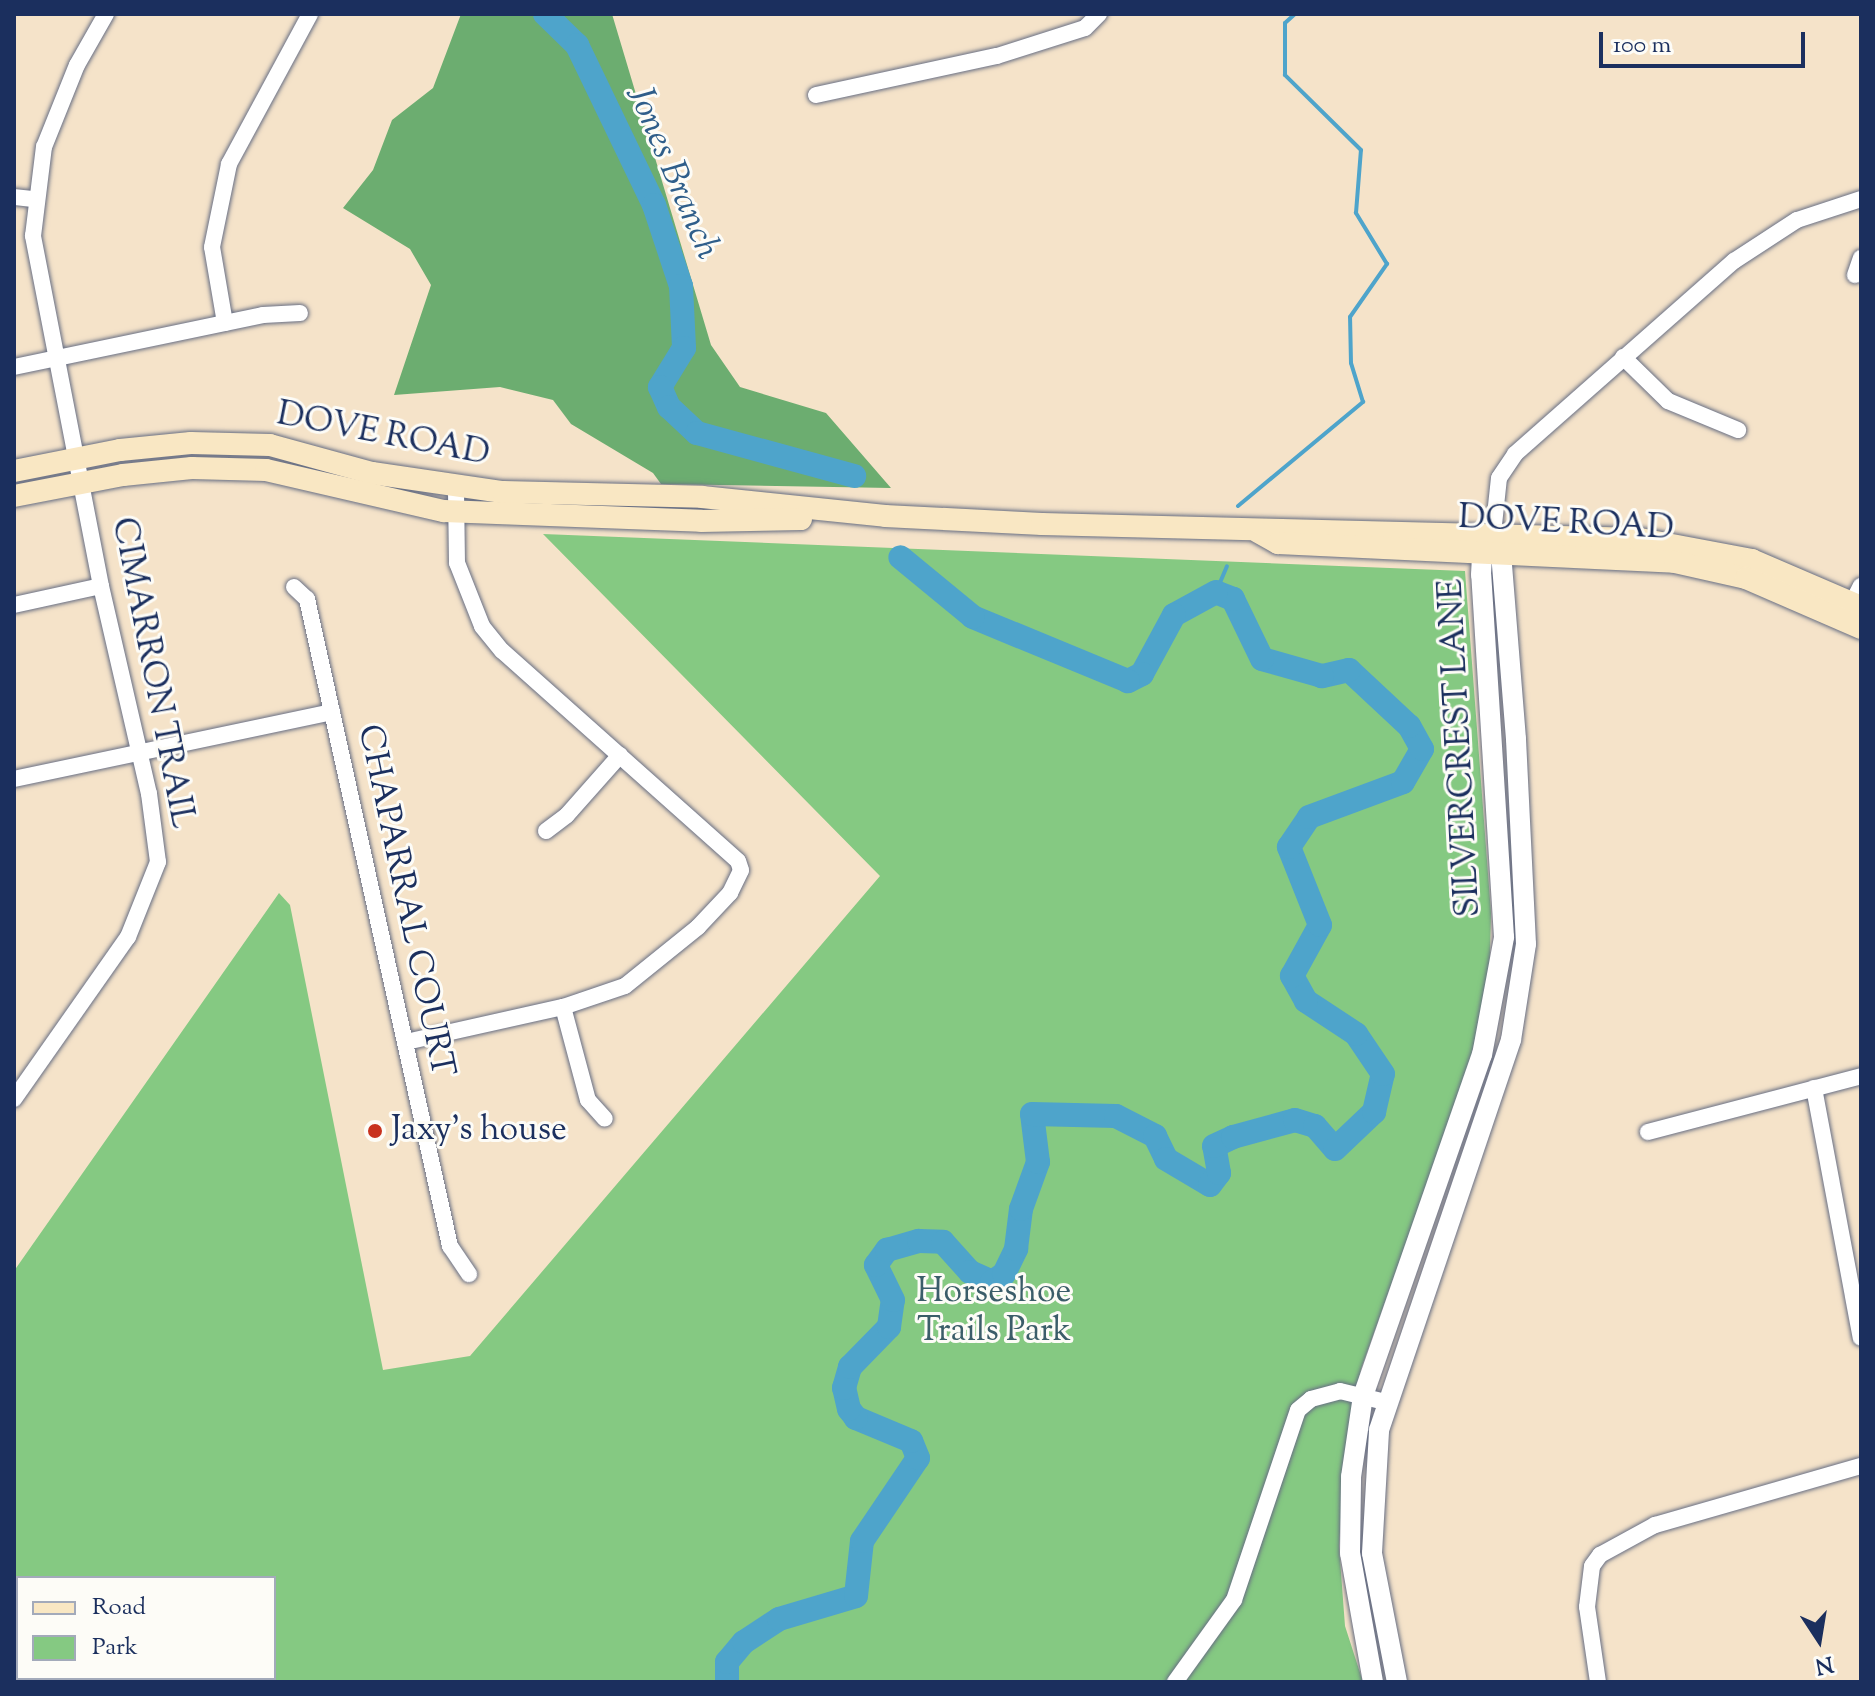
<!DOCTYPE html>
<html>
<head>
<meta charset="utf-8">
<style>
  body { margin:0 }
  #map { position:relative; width:1875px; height:1696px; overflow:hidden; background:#f5e3c9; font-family:"Sorts Mill Goudy",serif }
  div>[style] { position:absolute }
  .green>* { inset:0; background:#85c982 }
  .forest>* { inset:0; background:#6cad70 }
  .stream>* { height:4px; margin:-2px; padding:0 2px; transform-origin:2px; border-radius:2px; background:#4ea4cb }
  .river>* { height:24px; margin:-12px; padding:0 12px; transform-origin:12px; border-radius:12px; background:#4ea4cb }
  .roads { filter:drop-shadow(0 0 2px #676e83) drop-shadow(0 0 2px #676e83) }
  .minor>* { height:16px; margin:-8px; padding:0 8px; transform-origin:8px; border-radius:8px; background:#fff }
  .tertiary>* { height:20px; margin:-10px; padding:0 10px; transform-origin:10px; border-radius:10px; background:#fff }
  .secondary>* { height:22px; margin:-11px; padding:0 11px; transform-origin:11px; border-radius:11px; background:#f9e7c3 }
  .dots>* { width:22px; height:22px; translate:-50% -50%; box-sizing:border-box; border:4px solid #fdfcf7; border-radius:50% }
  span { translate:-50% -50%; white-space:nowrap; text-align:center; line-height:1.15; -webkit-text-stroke:6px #fdfcf7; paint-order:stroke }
  .street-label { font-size:34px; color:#1b2f5e }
  .poi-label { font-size:34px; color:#1b2f5e }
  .left { translate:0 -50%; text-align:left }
  .park-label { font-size:34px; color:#3b5d69 }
  .water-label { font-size:36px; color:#2f5e8a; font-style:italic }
  .frame { position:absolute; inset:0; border:16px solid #1b2f5e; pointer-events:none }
  .legend { position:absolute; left:16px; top:1576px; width:260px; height:104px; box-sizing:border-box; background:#fdfcf7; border:2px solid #a3aaba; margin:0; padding:10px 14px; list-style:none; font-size:24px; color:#1b2f5e }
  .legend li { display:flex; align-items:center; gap:16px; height:40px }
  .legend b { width:40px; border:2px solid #a3aaba }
  .north { position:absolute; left:1779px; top:1600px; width:80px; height:80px; -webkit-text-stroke:6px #fdfcf7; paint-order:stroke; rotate:168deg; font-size:22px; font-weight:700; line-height:32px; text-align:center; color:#1b2f5e }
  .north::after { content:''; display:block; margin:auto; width:28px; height:36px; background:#1b2f5e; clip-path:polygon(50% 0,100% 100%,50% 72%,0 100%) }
  .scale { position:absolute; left:1599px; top:32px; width:206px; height:36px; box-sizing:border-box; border:4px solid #1b2f5e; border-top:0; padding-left:10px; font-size:24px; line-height:28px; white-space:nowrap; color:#1b2f5e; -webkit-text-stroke:6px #fdfcf7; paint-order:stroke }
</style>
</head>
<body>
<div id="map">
  <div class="green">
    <div style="clip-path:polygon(evenodd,543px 534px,1465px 571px,1491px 913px,1489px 991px,1463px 1084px,1361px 1369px,1346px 1445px,1339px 1546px,1345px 1626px,1363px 1682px,14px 1682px,14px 1271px,279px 893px,290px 905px,383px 1370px,470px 1356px,880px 876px,543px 534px,18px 1578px,274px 1578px,274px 1678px,18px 1678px,18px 1578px)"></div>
  </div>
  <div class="forest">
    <div style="clip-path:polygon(461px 14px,612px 14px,711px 345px,740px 387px,826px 413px,891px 488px,661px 484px,653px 473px,571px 424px,553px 400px,500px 387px,394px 395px,431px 285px,410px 249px,343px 208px,373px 170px,392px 120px,433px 88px)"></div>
  </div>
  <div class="stream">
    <div style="left:1238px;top:506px;width:163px;rotate:-39.8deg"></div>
    <div style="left:1363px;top:402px;width:41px;rotate:-107.1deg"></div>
    <div style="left:1351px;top:363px;width:46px;rotate:-91.2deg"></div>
    <div style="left:1350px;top:317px;width:65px;rotate:-55.1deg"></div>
    <div style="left:1387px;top:264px;width:60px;rotate:-121.3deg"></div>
    <div style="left:1356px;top:213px;width:63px;rotate:-85.5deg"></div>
    <div style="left:1361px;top:150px;width:107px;rotate:-135.4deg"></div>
    <div style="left:1285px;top:75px;width:52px;rotate:-90deg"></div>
    <div style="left:1285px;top:23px;width:13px;rotate:-42deg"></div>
    <div style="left:1216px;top:592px;width:28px;rotate:-67deg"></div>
  </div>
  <div class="river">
    <div style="left:545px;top:14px;width:45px;rotate:44.1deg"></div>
    <div style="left:577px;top:45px;width:178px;rotate:64.3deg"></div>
    <div style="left:654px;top:205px;width:85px;rotate:71.6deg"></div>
    <div style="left:681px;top:286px;width:62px;rotate:87.2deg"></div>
    <div style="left:684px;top:348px;width:46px;rotate:121.6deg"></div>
    <div style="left:660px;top:387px;width:22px;rotate:66deg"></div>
    <div style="left:669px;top:407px;width:38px;rotate:43deg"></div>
    <div style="left:697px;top:433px;width:163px;rotate:15.3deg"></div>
    <div style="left:727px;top:1682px;width:20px;rotate:-90deg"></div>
    <div style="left:727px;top:1662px;width:26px;rotate:-50deg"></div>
    <div style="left:744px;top:1642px;width:42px;rotate:-33.3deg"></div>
    <div style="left:779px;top:1619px;width:80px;rotate:-16.6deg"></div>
    <div style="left:856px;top:1596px;width:55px;rotate:-83.8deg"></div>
    <div style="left:862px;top:1541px;width:100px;rotate:-56deg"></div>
    <div style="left:918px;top:1458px;width:18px;rotate:-112deg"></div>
    <div style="left:911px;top:1441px;width:60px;rotate:-157.3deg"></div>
    <div style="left:856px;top:1418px;width:11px;rotate:-128deg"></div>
    <div style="left:849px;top:1409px;width:22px;rotate:-103deg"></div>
    <div style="left:844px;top:1388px;width:22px;rotate:-74deg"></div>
    <div style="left:850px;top:1367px;width:56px;rotate:-45.7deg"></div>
    <div style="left:889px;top:1327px;width:27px;rotate:-82deg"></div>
    <div style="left:893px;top:1300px;width:39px;rotate:-116deg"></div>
    <div style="left:876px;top:1265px;width:19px;rotate:-54deg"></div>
    <div style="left:887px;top:1250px;width:33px;rotate:-16deg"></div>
    <div style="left:919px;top:1241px;width:24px;rotate:2deg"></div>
    <div style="left:943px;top:1242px;width:40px;rotate:48deg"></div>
    <div style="left:970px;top:1272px;width:24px;rotate:24deg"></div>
    <div style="left:992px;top:1282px;width:14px;rotate:-34deg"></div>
    <div style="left:1004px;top:1274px;width:28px;rotate:-64deg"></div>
    <div style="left:1016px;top:1249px;width:40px;rotate:-82.9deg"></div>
    <div style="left:1021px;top:1209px;width:50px;rotate:-70.1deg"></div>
    <div style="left:1038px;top:1162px;width:48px;rotate:-97.1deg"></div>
    <div style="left:1032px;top:1114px;width:84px;rotate:1.4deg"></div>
    <div style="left:1116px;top:1116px;width:44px;rotate:27.1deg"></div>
    <div style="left:1155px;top:1136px;width:25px;rotate:64deg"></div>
    <div style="left:1166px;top:1159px;width:51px;rotate:30.6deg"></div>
    <div style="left:1210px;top:1185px;width:15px;rotate:-53deg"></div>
    <div style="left:1219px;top:1173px;width:27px;rotate:-100deg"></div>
    <div style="left:1214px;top:1146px;width:21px;rotate:-25deg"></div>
    <div style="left:1233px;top:1137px;width:64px;rotate:-15.3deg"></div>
    <div style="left:1295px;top:1120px;width:21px;rotate:17deg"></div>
    <div style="left:1315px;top:1126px;width:30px;rotate:49deg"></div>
    <div style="left:1335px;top:1149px;width:54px;rotate:-43.5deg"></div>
    <div style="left:1374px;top:1112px;width:39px;rotate:-77deg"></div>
    <div style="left:1383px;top:1074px;width:48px;rotate:-124deg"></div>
    <div style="left:1356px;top:1034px;width:60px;rotate:-146.6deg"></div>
    <div style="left:1306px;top:1001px;width:29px;rotate:-119deg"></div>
    <div style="left:1292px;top:976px;width:58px;rotate:-61.2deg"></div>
    <div style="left:1320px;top:925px;width:84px;rotate:-111.7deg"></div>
    <div style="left:1289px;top:847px;width:36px;rotate:-56deg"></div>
    <div style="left:1309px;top:817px;width:100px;rotate:-20.4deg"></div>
    <div style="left:1403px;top:782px;width:38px;rotate:-60deg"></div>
    <div style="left:1422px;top:749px;width:26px;rotate:-119deg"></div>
    <div style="left:1409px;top:726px;width:82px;rotate:-137deg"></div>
    <div style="left:1349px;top:670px;width:28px;rotate:167deg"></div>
    <div style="left:1322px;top:676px;width:62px;rotate:-164.2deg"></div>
    <div style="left:1262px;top:659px;width:67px;rotate:-115.8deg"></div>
    <div style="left:1233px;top:599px;width:18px;rotate:-158deg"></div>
    <div style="left:1216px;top:592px;width:48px;rotate:151.3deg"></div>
    <div style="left:1174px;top:615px;width:67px;rotate:118.5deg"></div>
    <div style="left:1142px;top:674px;width:16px;rotate:153deg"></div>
    <div style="left:1128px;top:681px;width:168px;rotate:-157.6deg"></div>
    <div style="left:973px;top:617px;width:94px;rotate:-140.6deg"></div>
  </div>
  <div class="roads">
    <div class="minor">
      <div style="left:816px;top:95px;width:185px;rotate:-12.2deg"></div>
      <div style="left:997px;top:56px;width:92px;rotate:-17.7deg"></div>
      <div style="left:1085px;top:28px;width:20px;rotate:-45deg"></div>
      <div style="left:14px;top:197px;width:20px;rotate:6deg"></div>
      <div style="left:1855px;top:275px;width:18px;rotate:-71deg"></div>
      <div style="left:225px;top:323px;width:77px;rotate:-99.7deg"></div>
      <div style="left:212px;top:247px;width:85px;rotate:-78.4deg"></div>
      <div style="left:229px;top:164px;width:170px;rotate:-61.6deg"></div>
      <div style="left:1623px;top:357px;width:63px;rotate:44.4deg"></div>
      <div style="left:1668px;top:401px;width:76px;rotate:22.5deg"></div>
      <div style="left:14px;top:367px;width:254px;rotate:-11.8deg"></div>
      <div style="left:263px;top:315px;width:37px;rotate:-3deg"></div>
      <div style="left:1493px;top:534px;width:56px;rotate:-83.9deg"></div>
      <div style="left:1499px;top:478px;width:29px;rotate:-56deg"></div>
      <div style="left:1515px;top:454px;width:292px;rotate:-41.4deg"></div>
      <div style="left:1734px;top:261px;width:75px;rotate:-33.1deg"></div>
      <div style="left:1797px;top:220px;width:67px;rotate:-18.2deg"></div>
      <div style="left:294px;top:587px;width:18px;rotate:43deg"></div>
      <div style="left:307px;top:599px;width:663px;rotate:77.54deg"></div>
      <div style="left:450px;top:1246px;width:34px;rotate:56deg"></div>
      <div style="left:14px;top:605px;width:89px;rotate:-12.3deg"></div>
      <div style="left:1848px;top:611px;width:28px;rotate:-63deg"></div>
      <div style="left:14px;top:779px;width:325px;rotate:-11.9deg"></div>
      <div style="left:546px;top:831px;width:26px;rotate:-37deg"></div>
      <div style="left:567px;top:815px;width:80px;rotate:-48.5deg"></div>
      <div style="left:563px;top:1007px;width:96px;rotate:75deg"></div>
      <div style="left:588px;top:1100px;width:25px;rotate:48deg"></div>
      <div style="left:406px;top:1042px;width:161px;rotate:-12.6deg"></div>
      <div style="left:563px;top:1007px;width:65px;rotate:-18.7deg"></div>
      <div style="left:625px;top:986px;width:94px;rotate:-38.9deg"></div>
      <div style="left:698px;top:927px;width:47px;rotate:-46.7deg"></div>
      <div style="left:730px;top:893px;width:25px;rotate:-64deg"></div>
      <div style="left:741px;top:870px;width:9px;rotate:-108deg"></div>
      <div style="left:738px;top:861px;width:316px;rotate:-138.3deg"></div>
      <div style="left:502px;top:651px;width:32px;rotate:-129deg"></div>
      <div style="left:482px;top:626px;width:68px;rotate:-111.6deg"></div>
      <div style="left:457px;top:563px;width:76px;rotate:-90.8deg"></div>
      <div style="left:1814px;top:1088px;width:254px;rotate:79.4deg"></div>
      <div style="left:14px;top:1099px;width:198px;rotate:-54.9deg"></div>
      <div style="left:128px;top:937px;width:81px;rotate:-68.2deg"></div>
      <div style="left:158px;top:862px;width:69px;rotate:-97.5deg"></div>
      <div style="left:149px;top:794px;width:213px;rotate:-103deg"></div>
      <div style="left:101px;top:586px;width:357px;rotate:-101deg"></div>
      <div style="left:33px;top:236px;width:90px;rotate:-83deg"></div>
      <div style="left:44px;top:147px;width:88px;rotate:-68.1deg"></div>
      <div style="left:77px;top:65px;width:59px;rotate:-60.4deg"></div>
      <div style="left:1648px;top:1132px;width:220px;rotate:-14.7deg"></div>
      <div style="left:1175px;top:1682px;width:101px;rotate:-54.3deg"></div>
      <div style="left:1234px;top:1600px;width:200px;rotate:-71.4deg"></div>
      <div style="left:1298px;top:1410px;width:17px;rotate:-40deg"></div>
      <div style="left:1311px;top:1399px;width:30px;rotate:-15deg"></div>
      <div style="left:1340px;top:1391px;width:46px;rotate:13.7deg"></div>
      <div style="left:1598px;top:1682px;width:76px;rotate:-98.3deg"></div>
      <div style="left:1587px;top:1607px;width:41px;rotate:-83deg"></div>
      <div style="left:1592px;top:1566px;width:14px;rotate:-54deg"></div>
      <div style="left:1600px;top:1555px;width:63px;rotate:-28.6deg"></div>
      <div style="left:1655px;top:1525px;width:214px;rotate:-16deg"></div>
    </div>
    <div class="tertiary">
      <div style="left:1373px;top:1682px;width:131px;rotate:-100.1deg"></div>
      <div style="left:1350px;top:1553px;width:76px;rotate:-89.2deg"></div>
      <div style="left:1351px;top:1477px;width:82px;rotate:-81.6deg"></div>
      <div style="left:1363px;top:1396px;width:361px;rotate:-70.8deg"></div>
      <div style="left:1482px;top:1055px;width:120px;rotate:-79.4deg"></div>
      <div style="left:1504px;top:937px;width:363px;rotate:-93.6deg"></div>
      <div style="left:1481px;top:575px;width:22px;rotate:-87deg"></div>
      <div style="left:1482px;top:553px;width:14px;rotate:-60deg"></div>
      <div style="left:1397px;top:1682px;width:131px;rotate:-101deg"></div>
      <div style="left:1372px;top:1553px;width:123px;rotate:-86.7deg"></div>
      <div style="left:1379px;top:1430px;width:412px;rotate:-71.3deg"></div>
      <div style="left:1511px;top:1040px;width:97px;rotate:-81.1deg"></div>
      <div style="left:1526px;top:944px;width:205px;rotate:-92.8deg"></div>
      <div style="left:1516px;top:739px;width:186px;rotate:-94.6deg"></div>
      <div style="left:1501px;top:554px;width:17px;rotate:-111deg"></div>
    </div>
    <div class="secondary">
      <div style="left:14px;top:471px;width:108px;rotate:-11.2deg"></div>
      <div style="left:120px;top:450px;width:71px;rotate:-5.6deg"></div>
      <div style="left:191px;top:443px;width:79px;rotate:1.5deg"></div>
      <div style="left:270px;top:445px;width:106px;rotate:15.4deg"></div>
      <div style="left:372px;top:473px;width:132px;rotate:8.3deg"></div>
      <div style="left:503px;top:492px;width:199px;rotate:1.4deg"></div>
      <div style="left:702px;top:497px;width:184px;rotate:5.9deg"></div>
      <div style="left:885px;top:516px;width:157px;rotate:2.9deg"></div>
      <div style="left:1042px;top:524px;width:598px;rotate:1.44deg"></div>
      <div style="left:1640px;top:539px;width:114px;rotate:10.6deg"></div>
      <div style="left:1752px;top:560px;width:119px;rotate:23.3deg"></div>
      <div style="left:14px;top:496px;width:111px;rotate:-10.9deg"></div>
      <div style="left:123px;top:475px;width:69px;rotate:-5.8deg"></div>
      <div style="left:192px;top:468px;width:74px;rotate:1.5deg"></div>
      <div style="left:266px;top:470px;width:183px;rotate:13deg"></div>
      <div style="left:444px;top:511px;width:257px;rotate:2.2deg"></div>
      <div style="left:701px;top:521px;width:100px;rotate:-1.1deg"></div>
      <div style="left:1258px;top:532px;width:23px;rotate:29deg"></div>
      <div style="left:1278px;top:543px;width:397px;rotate:2.7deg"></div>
      <div style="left:1675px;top:562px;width:73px;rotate:12.7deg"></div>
      <div style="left:1746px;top:578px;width:125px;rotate:23.5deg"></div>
    </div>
  </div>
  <div class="dots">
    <div style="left:375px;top:1131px;background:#c8321e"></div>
  </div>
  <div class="street-label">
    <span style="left:383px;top:435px;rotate:11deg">DOVE ROAD</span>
    <span style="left:1566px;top:524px;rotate:3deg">DOVE ROAD</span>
    <span style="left:152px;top:673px;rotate:79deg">CIMARRON TRAIL</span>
    <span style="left:1461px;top:748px;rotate:-93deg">SILVERCREST LANE</span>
    <span style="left:405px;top:901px;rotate:78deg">CHAPARRAL COURT</span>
  </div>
  <div class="poi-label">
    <span class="left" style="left:391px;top:1131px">Jaxy's house</span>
  </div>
  <div class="park-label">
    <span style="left:994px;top:1312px">Horseshoe<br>Trails Park</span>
  </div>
  <div class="water-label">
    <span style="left:672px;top:173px;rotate:67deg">Jones Branch</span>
  </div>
  <div class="frame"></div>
  <ul class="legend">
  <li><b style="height:10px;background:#f9e7c3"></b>Road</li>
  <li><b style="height:22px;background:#85c982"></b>Park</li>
  </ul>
  <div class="north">N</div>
  <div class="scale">100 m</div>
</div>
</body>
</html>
